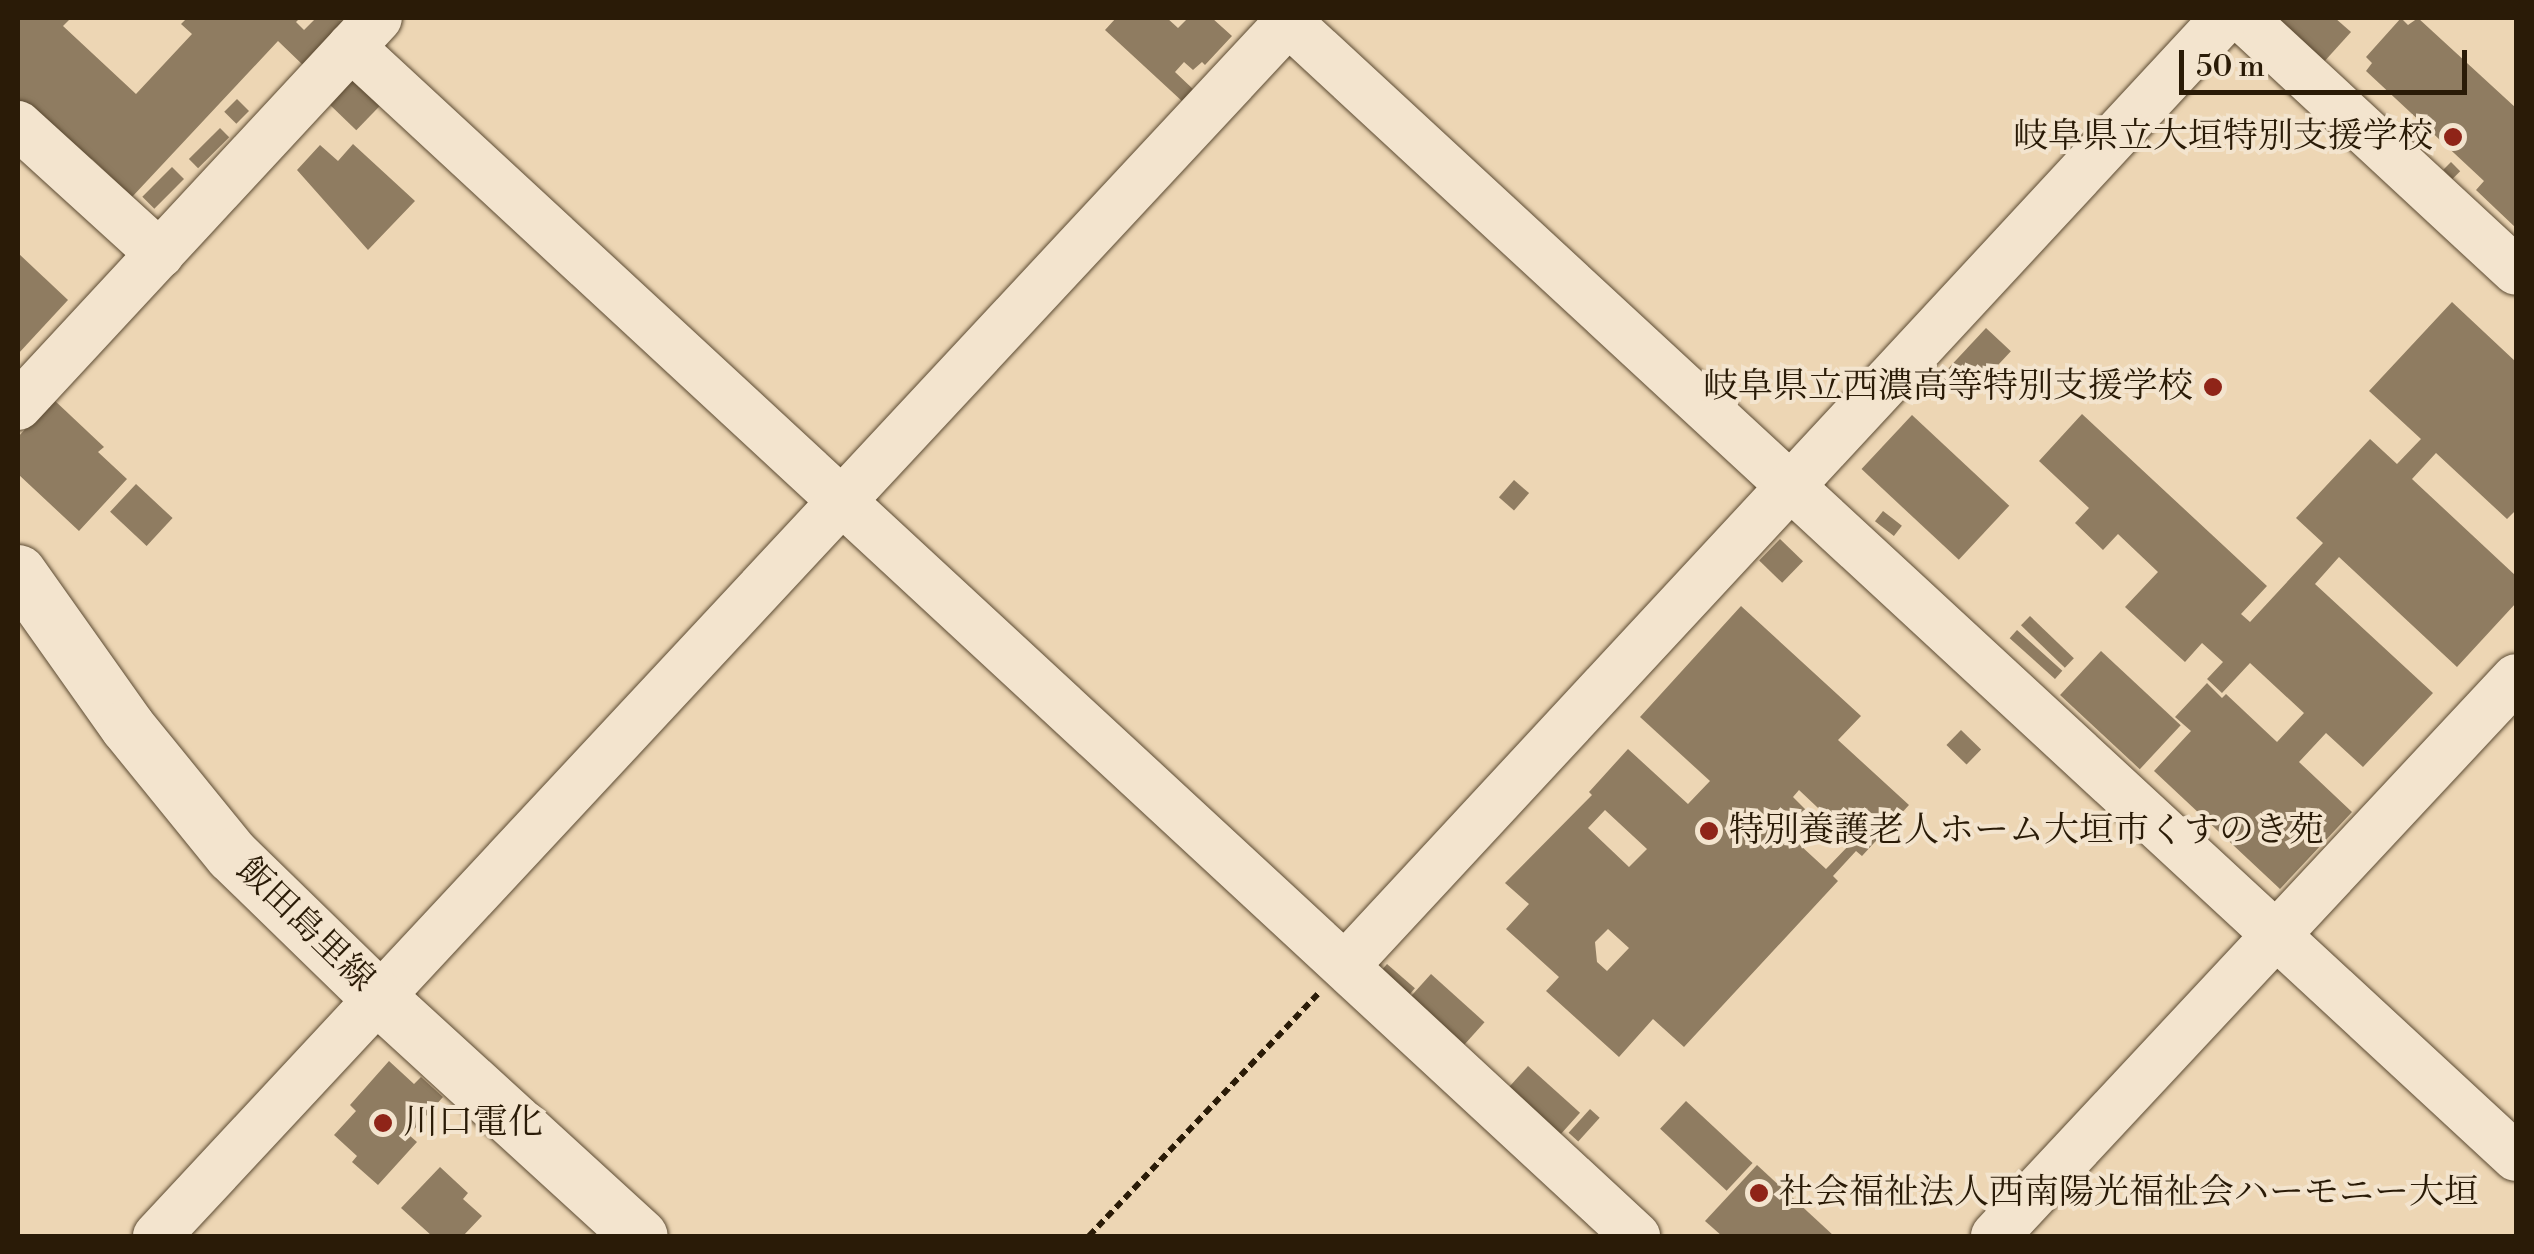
<!DOCTYPE html>
<html>
<head>
<meta charset="utf-8">
<style>
  body { margin:0 }
  #map { position:relative; width:2534px; height:1254px; overflow:hidden; background:#edd6b4; font-family:"Libre Bodoni","Noto Serif JP",serif }
  div>[style] { position:absolute }
  .building>* { inset:0; background:#8f7c61; transform-origin:0 0 }
  .path>* { height:6px; margin-top:-3px; transform-origin:0; background:repeating-linear-gradient(90deg,#2a1b07 0 8px,transparent 0 13px) }
  .roads { filter:drop-shadow(0 0 2px #5b4a32) drop-shadow(0 0 2px #5b4a32) }
  .minor>* { height:48px; margin:-24px; padding:0 24px; transform-origin:24px; border-radius:24px; background:#f3e4ce }
  .secondary>* { height:55px; margin:-27.5px; padding:0 27.5px; transform-origin:27.5px; border-radius:27.5px; background:#f3e4ce }
  .dots>* { width:28px; height:28px; translate:-50% -50%; box-sizing:border-box; border:5px solid #f3e4ce; border-radius:50% }
  span { translate:-50% -50%; white-space:nowrap; text-align:center; line-height:1.15; -webkit-text-stroke:8px #f3e4ce; paint-order:stroke }
  .poi-label { font-size:35px; color:#2a1b07 }
  .right { translate:-100% -50%; text-align:right }
  .left { translate:0 -50%; text-align:left }
  .street-label { font-size:35px; color:#2a1b07 }
  .frame { position:absolute; inset:0; border:20px solid #2a1b07; pointer-events:none }
  .scale { position:absolute; left:2179px; top:50px; width:288px; height:45px; box-sizing:border-box; border:5px solid #2a1b07; border-top:0; padding-left:12px; font-size:30px; line-height:35px; white-space:nowrap; color:#2a1b07; -webkit-text-stroke:8px #f3e4ce; paint-order:stroke }
</style>
</head>
<body>
<div id="map">
  <div class="building">
    <div style="clip-path:polygon(18px 18px,71px 18px,63px 26px,136px 94px,192px 34px,181px 24px,187px 18px,300px 18px,296px 22px,304px 30px,316px 18px,349px 21px,305px 67px,278px 41px,132px 197px,92px 159px,86px 166px,18px 101px)"></div>
    <div style="clip-path:polygon(1116px 18px,1167px 18px,1178px 28px,1188px 18px,1212px 18px,1232px 36px,1205px 65px,1202px 62px,1193px 70px,1184px 62px,1175px 72px,1194px 90px,1183px 102px,1105px 30px)"></div>
    <div style="clip-path:polygon(2271px 18px,2335px 18px,2351px 32px,2322px 64px)"></div>
    <div style="clip-path:polygon(2401px 18px,2408px 25px,2418px 18px,2516px 108px,2516px 228px,2476px 190px,2484px 181px,2366px 71px,2372px 63px,2366px 57px)"></div>
    <div style="left:356px;top:73px;width:40px;height:41px;rotate:44deg"></div>
    <div style="left:237px;top:99px;width:17px;height:18px;rotate:45deg"></div>
    <div style="left:220px;top:128px;width:13px;height:44px;rotate:45deg"></div>
    <div style="clip-path:polygon(353px 144px,415px 201px,368px 250px,297px 170px,320px 145px,338px 161px)"></div>
    <div style="left:2451px;top:162px;width:13px;height:11px;rotate:45deg"></div>
    <div style="left:172px;top:167px;width:17px;height:42px;rotate:45deg"></div>
    <div style="clip-path:polygon(18px 253px,68px 300px,18px 354px)"></div>
    <div style="clip-path:polygon(2452px 302px,2516px 362px,2516px 510px,2507px 519px,2436px 453px,2412px 479px,2516px 576px,2516px 603px,2457px 667px,2339px 557px,2315px 584px,2433px 693px,2363px 767px,2326px 733px,2299px 762px,2352px 812px,2280px 889px,2154px 771px,2191px 731px,2175px 717px,2207px 683px,2222px 698px,2226px 694px,2277px 742px,2304px 713px,2250px 663px,2222px 693px,2207px 679px,2223px 662px,2202px 643px,2185px 662px,2125px 607px,2158px 572px,2118px 534px,2103px 550px,2075px 523px,2089px 508px,2039px 461px,2082px 414px,2267px 586px,2241px 614px,2250px 622px,2323px 543px,2296px 518px,2370px 439px,2397px 464px,2421px 439px,2369px 391px)"></div>
    <div style="left:1986px;top:328px;width:34px;height:66px;rotate:43deg"></div>
    <div style="clip-path:polygon(53px 399px,104px 447px,98px 452px,127px 479px,79px 531px,18px 474px,18px 437px)"></div>
    <div style="left:1912px;top:415px;width:133px;height:74px;rotate:43deg"></div>
    <div style="left:1514px;top:480px;width:20px;height:23px;rotate:41deg"></div>
    <div style="left:136px;top:484px;width:50px;height:38px;rotate:43deg"></div>
    <div style="left:1883px;top:511px;width:24px;height:13px;rotate:38deg"></div>
    <div style="left:1780px;top:539px;width:32px;height:30px;rotate:44deg"></div>
    <div style="clip-path:polygon(evenodd,1741px 606px,1861px 716px,1838px 740px,1909px 805px,1862px 856px,1856px 851px,1833px 876px,1838px 881px,1684px 1047px,1653px 1019px,1619px 1057px,1546px 991px,1559px 977px,1506px 929px,1529px 904px,1505px 883px,1592px 795px,1589px 792px,1628px 749px,1688px 804px,1710px 781px,1640px 717px,1741px 606px,1799px 790px,1853px 841px,1826px 869px,1788px 834px,1808px 812px,1793px 797px,1799px 790px,1741px 606px,1605px 810px,1647px 849px,1629px 867px,1588px 828px,1605px 810px,1741px 606px,1608px 929px,1629px 948px,1607px 971px,1597px 962px,1595px 942px,1608px 929px)"></div>
    <div style="left:2030px;top:616px;width:61px;height:13px;rotate:44deg"></div>
    <div style="left:2017px;top:630px;width:61px;height:11px;rotate:42deg"></div>
    <div style="left:2101px;top:651px;width:109px;height:60px;rotate:43deg"></div>
    <div style="left:1961px;top:730px;width:28px;height:21px;rotate:44deg"></div>
    <div style="left:1387px;top:964px;width:37px;height:14px;rotate:41deg"></div>
    <div style="left:1431px;top:974px;width:72px;height:37px;rotate:42deg"></div>
    <div style="clip-path:polygon(389px 1061px,414px 1084px,421px 1077px,443px 1097px,409px 1135px,417px 1142px,378px 1185px,352px 1162px,357px 1156px,334px 1135px,356px 1111px,350px 1105px)"></div>
    <div style="left:1528px;top:1066px;width:70px;height:35px;rotate:42deg"></div>
    <div style="left:1686px;top:1101px;width:91px;height:38px;rotate:43deg"></div>
    <div style="left:1590px;top:1109px;width:13px;height:32px;rotate:42deg"></div>
    <div style="clip-path:polygon(1757px 1165px,1834px 1236px,1722px 1236px,1705px 1221px)"></div>
    <div style="clip-path:polygon(440px 1167px,468px 1193px,463px 1199px,482px 1216px,463px 1236px,432px 1236px,401px 1208px)"></div>
  </div>
  <div class="path">
    <div style="left:1089px;top:1236px;width:333px;rotate:-46.6deg"></div>
  </div>
  <div class="roads">
    <div class="minor">
      <div style="left:1284px;top:18px;width:1678px;rotate:42.75deg"></div>
      <div style="left:2243px;top:18px;width:372px;rotate:42.8deg"></div>
      <div style="left:351px;top:47px;width:1751px;rotate:42.78deg"></div>
      <div style="left:18px;top:125px;width:192px;rotate:42.3deg"></div>
      <div style="left:18px;top:406px;width:529px;rotate:-47.14deg"></div>
      <div style="left:1345px;top:966px;width:1293px;rotate:-47.13deg"></div>
      <div style="left:157px;top:1236px;width:1665px;rotate:-47.02deg"></div>
      <div style="left:1995px;top:1236px;width:763px;rotate:-46.96deg"></div>
    </div>
    <div class="secondary">
      <div style="left:18px;top:572px;width:189px;rotate:54.7deg"></div>
      <div style="left:127px;top:726px;width:166px;rotate:50.9deg"></div>
      <div style="left:232px;top:855px;width:205px;rotate:44.2deg"></div>
      <div style="left:379px;top:998px;width:353px;rotate:42.4deg"></div>
    </div>
  </div>
  <div class="dots">
    <div style="left:2453px;top:137px;background:#8f2418"></div>
    <div style="left:2213px;top:387px;background:#8f2418"></div>
    <div style="left:1709px;top:831px;background:#8f2418"></div>
    <div style="left:383px;top:1123px;background:#8f2418"></div>
    <div style="left:1759px;top:1193px;background:#8f2418"></div>
  </div>
  <div class="poi-label">
    <span class="right" style="left:2433px;top:137px">岐阜県立大垣特別支援学校</span>
    <span class="right" style="left:2193px;top:387px">岐阜県立西濃高等特別支援学校</span>
    <span class="left" style="left:1729px;top:831px">特別養護老人ホーム大垣市くすのき苑</span>
    <span class="left" style="left:403px;top:1123px">川口電化</span>
    <span class="left" style="left:1779px;top:1193px">社会福祉法人西南陽光福祉会ハーモニー大垣</span>
  </div>
  <div class="street-label">
    <span style="left:305px;top:925px;rotate:44deg">飯田島里線</span>
  </div>
  <div class="frame"></div>
  <div class="scale">50 m</div>
</div>
</body>
</html>
